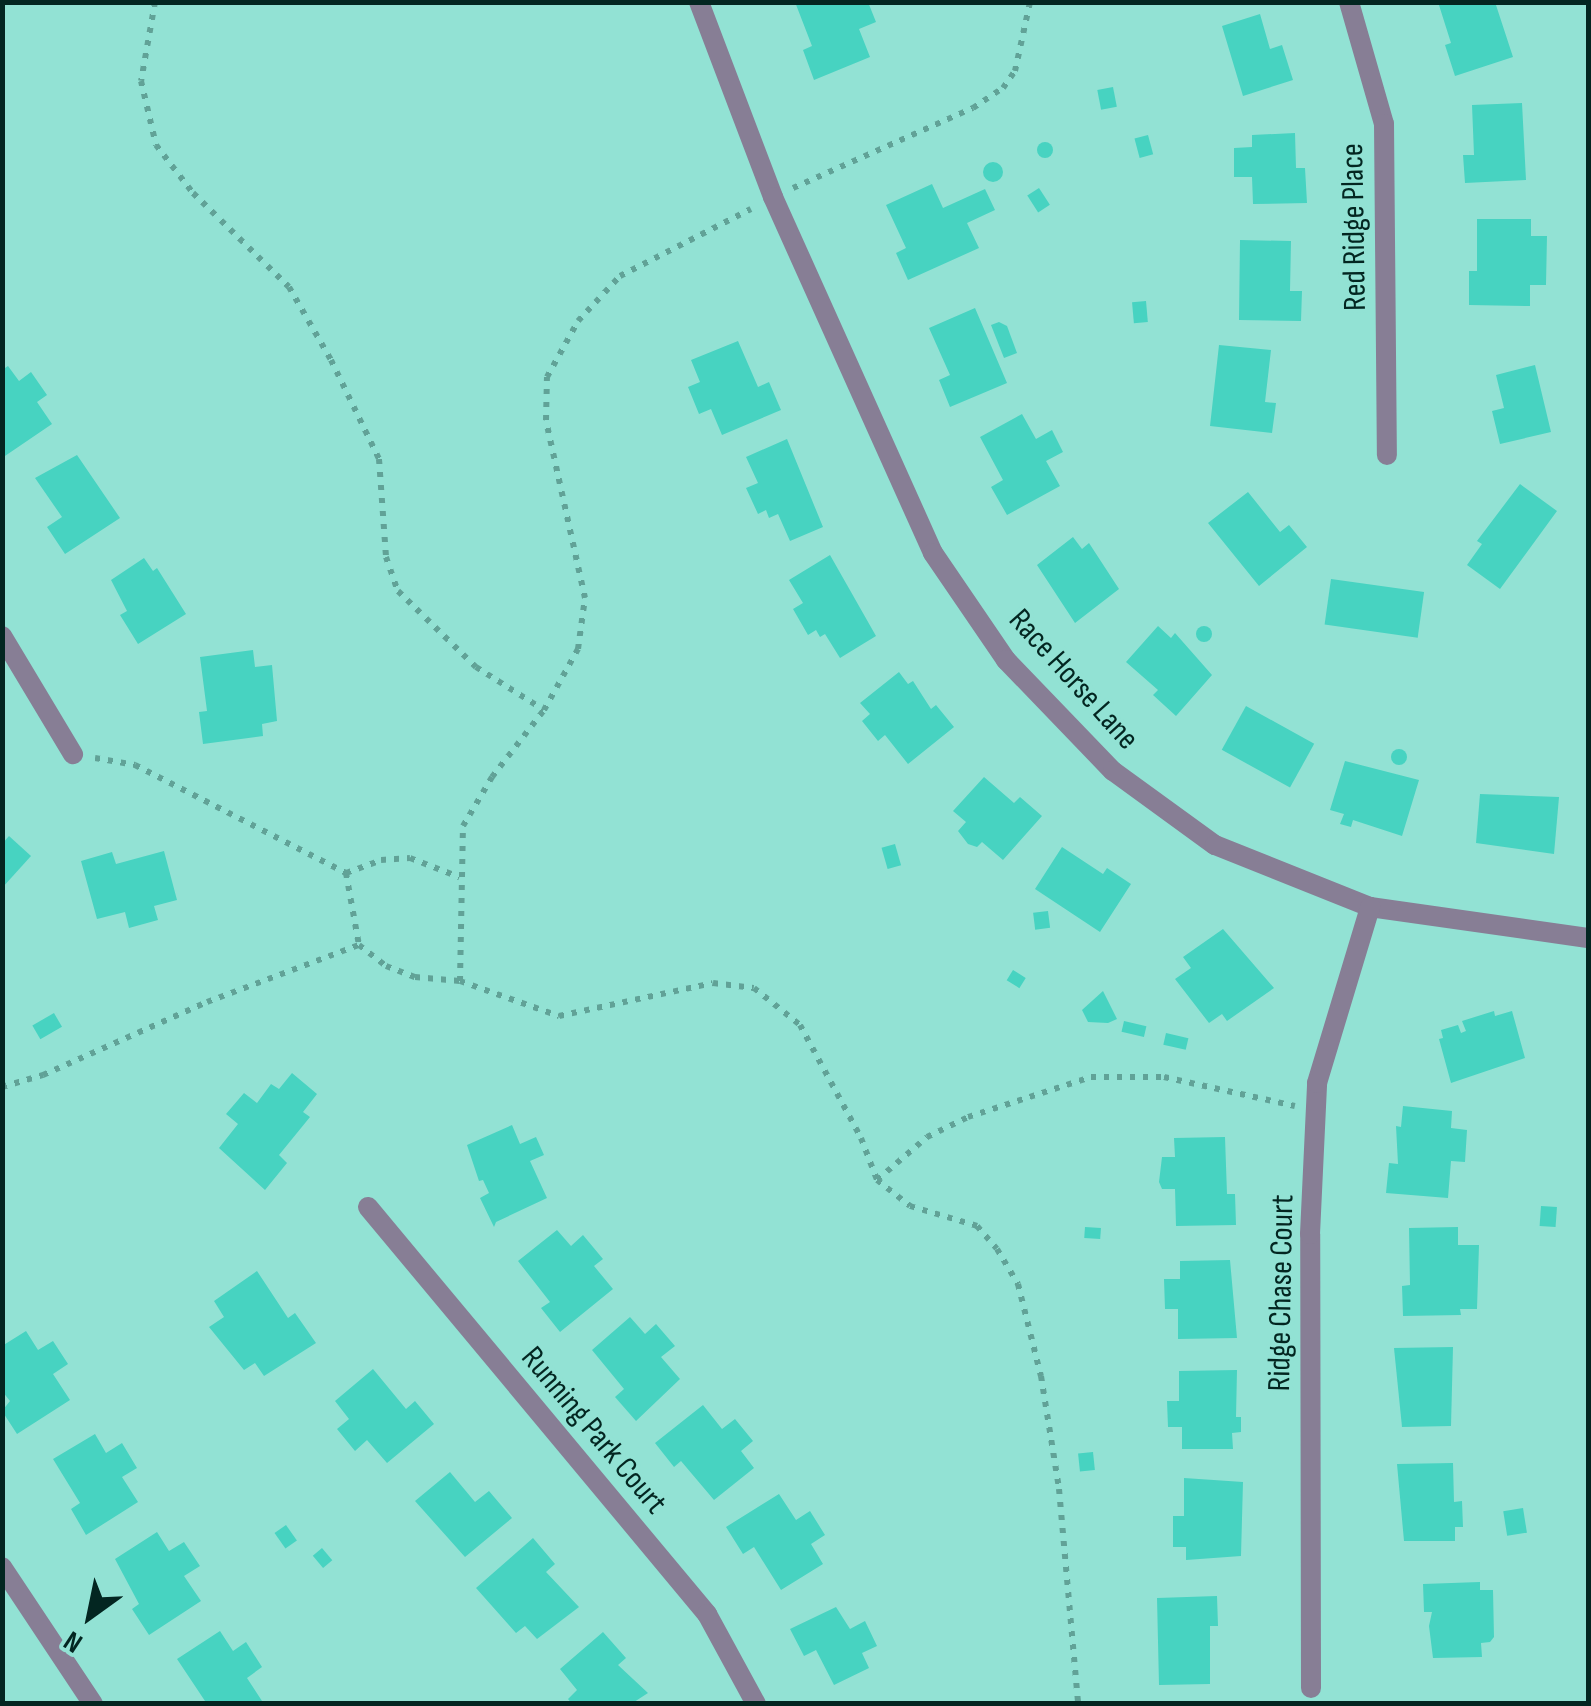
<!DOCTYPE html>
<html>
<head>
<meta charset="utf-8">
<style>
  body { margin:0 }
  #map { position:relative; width:1591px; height:1706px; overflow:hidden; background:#92e2d4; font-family:"Sofia Sans Condensed",sans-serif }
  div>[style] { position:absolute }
  .building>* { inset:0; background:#47d3c1; transform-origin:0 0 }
  .round { border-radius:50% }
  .path>* { height:6px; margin-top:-3px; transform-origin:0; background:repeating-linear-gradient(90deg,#61a297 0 5px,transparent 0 13px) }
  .minor>* { height:20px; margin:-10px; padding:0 10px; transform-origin:10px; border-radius:10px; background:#877e95 }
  span { translate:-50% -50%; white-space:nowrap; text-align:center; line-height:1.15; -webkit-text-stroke:8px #92e2d4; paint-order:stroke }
  .street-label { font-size:32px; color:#032621 }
  .frame { position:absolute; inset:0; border:5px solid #032621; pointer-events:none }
  .north { position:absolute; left:40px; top:1566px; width:100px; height:100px; -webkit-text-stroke:8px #92e2d4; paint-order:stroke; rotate:213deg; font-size:28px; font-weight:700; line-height:40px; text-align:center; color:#032621 }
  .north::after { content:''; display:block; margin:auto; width:35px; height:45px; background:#032621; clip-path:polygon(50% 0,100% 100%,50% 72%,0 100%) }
</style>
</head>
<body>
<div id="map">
  <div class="building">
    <div style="clip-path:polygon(795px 2px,868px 2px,876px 22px,859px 29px,870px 57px,814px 80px,803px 50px,812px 46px)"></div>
    <div style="clip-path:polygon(1438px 2px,1495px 2px,1513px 57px,1455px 76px,1445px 45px,1451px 43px)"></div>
    <div style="clip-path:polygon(1260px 14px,1270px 49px,1282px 45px,1293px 80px,1243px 96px,1222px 26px)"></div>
    <div style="left:1113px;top:87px;width:20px;height:16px;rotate:79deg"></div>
    <div style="clip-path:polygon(1522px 103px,1526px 180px,1465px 183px,1463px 155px,1474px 155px,1472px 105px)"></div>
    <div style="clip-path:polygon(1295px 133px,1296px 168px,1305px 168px,1307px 203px,1253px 204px,1252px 177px,1234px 177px,1234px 148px,1252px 147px,1252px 135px)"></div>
    <div style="left:1148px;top:135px;width:20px;height:14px;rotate:75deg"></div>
    <div class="round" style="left:1037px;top:142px;width:16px;height:16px"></div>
    <div class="round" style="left:983px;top:162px;width:20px;height:20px"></div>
    <div style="clip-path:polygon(932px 184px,943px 208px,985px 189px,995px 210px,967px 223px,979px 248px,908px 280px,896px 253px,906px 248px,886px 205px)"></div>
    <div style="left:1039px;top:188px;width:20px;height:14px;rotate:57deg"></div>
    <div style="clip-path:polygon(1477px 219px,1531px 219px,1531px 236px,1547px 236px,1546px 285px,1530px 285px,1530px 306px,1469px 305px,1469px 271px,1477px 271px)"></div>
    <div style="clip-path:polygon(1240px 240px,1291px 241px,1290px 291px,1302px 291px,1301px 321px,1239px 320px)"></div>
    <div style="left:1146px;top:301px;width:21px;height:14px;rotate:85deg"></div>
    <div style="clip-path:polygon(975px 308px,1007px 383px,950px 407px,939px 380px,950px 375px,929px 328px)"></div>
    <div style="clip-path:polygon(999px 322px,1007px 326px,1017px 353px,1004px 358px,991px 325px)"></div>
    <div style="clip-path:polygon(738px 341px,758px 387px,769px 382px,781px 410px,722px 435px,711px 409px,699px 414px,688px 387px,700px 382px,691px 360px)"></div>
    <div style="clip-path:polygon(1219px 345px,1271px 350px,1265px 402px,1276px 403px,1272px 433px,1210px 426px)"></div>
    <div style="clip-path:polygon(1535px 365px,1551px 432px,1500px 444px,1492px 411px,1504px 408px,1496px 375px)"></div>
    <div style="clip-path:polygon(8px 366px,19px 381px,31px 372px,47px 395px,37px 402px,52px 424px,2px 458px,2px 370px)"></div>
    <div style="clip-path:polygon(1022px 414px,1036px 439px,1052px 430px,1063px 452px,1046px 461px,1060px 486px,1007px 515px,991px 487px,1003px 480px,980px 437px)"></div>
    <div style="clip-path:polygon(787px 439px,823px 527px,790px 541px,778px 514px,769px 518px,766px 510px,758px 514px,746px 488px,758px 483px,746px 457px)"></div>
    <div style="clip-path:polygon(77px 455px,120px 518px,65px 554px,47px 527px,62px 517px,35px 478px)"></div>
    <div style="clip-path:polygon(1520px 484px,1557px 511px,1500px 589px,1467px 565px,1482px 544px,1477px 541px)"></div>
    <div style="clip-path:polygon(1248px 492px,1280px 532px,1289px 525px,1307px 547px,1259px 586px,1208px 523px)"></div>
    <div style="clip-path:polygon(1073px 537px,1082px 549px,1089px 543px,1119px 589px,1075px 623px,1037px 565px)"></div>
    <div style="clip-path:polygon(830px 555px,876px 636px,840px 658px,825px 634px,820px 637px,816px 630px,808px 635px,793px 609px,803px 603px,789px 580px)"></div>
    <div style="clip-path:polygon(144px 558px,153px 571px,157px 568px,186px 614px,138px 644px,120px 615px,127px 611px,111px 580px)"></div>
    <div style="left:1331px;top:579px;width:94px;height:46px;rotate:8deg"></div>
    <div class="round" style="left:1196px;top:626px;width:16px;height:16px"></div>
    <div style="clip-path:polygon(1158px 626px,1171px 638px,1175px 633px,1212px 675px,1176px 716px,1153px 695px,1158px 690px,1126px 662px)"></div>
    <div style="clip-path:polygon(253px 650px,255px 667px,272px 665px,277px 721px,262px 724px,263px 736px,203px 744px,199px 712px,207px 711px,200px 657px)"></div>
    <div style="clip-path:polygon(899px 672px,908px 684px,913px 681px,931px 709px,936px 705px,954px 727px,908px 764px,885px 735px,878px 741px,862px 721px,870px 714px,860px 703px)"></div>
    <div style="left:1246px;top:706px;width:78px;height:50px;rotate:29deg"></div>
    <div class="round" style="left:1391px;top:749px;width:16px;height:16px"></div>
    <div style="clip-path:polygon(1345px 761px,1419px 780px,1402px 836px,1353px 820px,1351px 827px,1340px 824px,1344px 814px,1330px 810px)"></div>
    <div style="clip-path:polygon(984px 777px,1014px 803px,1020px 797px,1042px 816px,1003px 860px,982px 842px,977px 847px,968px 844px,958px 831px,966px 822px,953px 811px)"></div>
    <div style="clip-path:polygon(1480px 794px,1559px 797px,1554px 854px,1476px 843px)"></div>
    <div style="clip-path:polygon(9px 836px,31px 856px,2px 888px,2px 844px)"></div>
    <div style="left:895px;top:844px;width:22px;height:14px;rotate:74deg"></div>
    <div style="clip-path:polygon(1062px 847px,1103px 874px,1107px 868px,1131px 884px,1100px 932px,1035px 889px)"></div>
    <div style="clip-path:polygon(164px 851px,177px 900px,154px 906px,158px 920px,129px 928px,125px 912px,97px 919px,81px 861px,112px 852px,116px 864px)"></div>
    <div style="left:1048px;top:911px;width:17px;height:15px;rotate:83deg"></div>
    <div style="clip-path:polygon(1223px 929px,1274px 988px,1227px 1021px,1222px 1014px,1209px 1023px,1175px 979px,1191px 968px,1183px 957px)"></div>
    <div style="left:1013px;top:970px;width:15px;height:12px;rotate:32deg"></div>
    <div style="clip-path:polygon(1103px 991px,1117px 1019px,1108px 1023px,1088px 1022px,1082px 1010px)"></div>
    <div style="clip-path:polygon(1494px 1011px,1495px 1016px,1512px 1011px,1525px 1058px,1451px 1083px,1439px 1039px,1443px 1038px,1441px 1030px,1458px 1025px,1461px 1033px,1466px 1031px,1462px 1021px)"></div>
    <div style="left:54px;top:1013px;width:16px;height:25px;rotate:60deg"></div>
    <div style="left:1124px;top:1021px;width:23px;height:11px;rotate:13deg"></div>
    <div style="left:1166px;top:1033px;width:23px;height:12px;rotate:13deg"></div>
    <div style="clip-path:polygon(292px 1073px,317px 1094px,303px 1112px,310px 1117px,279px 1155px,287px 1163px,265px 1190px,219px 1148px,238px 1124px,226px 1114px,244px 1093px,257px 1103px,271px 1084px,279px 1089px)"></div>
    <div style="clip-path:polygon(1403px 1106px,1452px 1111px,1451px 1128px,1467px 1130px,1465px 1162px,1451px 1161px,1448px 1198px,1386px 1193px,1389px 1163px,1398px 1164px,1396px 1126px,1401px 1127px)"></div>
    <div style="clip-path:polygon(512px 1125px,520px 1144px,536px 1137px,544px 1155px,530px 1161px,547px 1198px,496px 1222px,494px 1227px,480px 1198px,489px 1193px,483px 1180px,479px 1181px,467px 1145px)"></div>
    <div style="clip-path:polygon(1225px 1137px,1227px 1194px,1235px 1194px,1236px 1225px,1176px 1226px,1175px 1189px,1162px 1189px,1159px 1182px,1162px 1157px,1175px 1157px,1174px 1138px)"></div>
    <div style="left:1541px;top:1206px;width:16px;height:20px;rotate:4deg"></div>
    <div style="left:1085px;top:1227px;width:16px;height:11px;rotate:4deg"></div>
    <div style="clip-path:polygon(1458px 1227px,1458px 1245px,1479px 1245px,1477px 1309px,1460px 1309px,1461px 1315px,1403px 1316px,1402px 1286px,1410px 1285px,1409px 1228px)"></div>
    <div style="clip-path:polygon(557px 1230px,571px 1246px,583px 1235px,603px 1259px,594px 1266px,613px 1289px,560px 1332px,541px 1308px,550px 1302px,518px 1261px)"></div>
    <div style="clip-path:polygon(1230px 1260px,1237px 1338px,1178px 1339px,1178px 1309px,1165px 1309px,1164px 1279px,1180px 1279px,1180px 1261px)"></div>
    <div style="clip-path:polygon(257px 1271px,288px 1318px,295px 1313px,316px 1343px,264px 1376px,255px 1363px,244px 1370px,209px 1327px,224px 1317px,214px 1301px)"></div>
    <div style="clip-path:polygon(630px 1317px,645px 1334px,656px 1324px,675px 1346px,661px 1357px,680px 1379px,636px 1421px,615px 1397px,624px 1389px,592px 1350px)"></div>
    <div style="clip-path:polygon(26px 1331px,38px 1350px,53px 1341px,68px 1364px,53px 1374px,70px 1400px,17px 1434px,2px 1411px,10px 1401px,2px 1391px,2px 1346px)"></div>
    <div style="clip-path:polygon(1453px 1347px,1451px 1426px,1402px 1427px,1394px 1348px)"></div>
    <div style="clip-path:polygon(373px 1369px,406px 1409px,415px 1401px,434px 1424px,387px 1463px,367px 1440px,355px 1451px,337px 1429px,349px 1419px,335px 1401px)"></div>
    <div style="clip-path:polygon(1237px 1370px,1236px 1417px,1241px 1417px,1241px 1432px,1232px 1433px,1233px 1449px,1182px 1449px,1182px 1427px,1168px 1427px,1167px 1401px,1179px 1401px,1179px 1371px)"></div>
    <div style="clip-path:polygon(703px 1405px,722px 1429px,735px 1419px,753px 1441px,741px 1451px,754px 1468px,714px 1500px,681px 1461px,674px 1467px,655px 1443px)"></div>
    <div style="clip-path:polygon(95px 1434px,106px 1453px,122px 1443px,137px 1468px,122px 1477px,138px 1502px,86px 1535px,71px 1509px,80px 1503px,53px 1459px)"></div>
    <div style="left:1093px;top:1452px;width:18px;height:15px;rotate:84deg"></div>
    <div style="clip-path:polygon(1453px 1463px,1454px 1502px,1462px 1501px,1463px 1527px,1455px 1527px,1455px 1541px,1404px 1541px,1397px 1464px)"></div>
    <div style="clip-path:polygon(450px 1472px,475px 1502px,489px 1491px,512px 1518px,465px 1557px,415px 1501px)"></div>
    <div style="clip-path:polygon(1184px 1478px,1243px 1482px,1241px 1556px,1186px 1560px,1186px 1547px,1173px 1547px,1173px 1516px,1184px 1516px)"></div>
    <div style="clip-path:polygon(779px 1494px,796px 1520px,810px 1511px,825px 1535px,811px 1544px,823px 1564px,781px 1590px,754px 1547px,743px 1554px,726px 1527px)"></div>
    <div style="left:1523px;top:1508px;width:25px;height:20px;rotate:81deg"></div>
    <div style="left:286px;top:1525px;width:19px;height:14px;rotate:55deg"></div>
    <div style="clip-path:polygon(157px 1532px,169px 1551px,184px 1542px,200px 1566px,184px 1576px,201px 1601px,149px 1635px,132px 1609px,139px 1604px,115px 1559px)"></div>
    <div style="clip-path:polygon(533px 1538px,555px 1564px,546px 1572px,579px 1607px,537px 1639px,525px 1626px,516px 1633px,476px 1588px)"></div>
    <div style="left:322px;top:1548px;width:16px;height:12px;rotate:50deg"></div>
    <div style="clip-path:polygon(1480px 1582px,1480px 1590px,1493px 1590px,1494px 1637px,1490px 1642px,1481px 1643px,1482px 1657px,1433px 1658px,1429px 1626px,1432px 1612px,1424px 1612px,1423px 1584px)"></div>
    <div style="clip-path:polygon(1217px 1596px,1218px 1626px,1210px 1626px,1210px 1684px,1159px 1685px,1157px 1598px)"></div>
    <div style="clip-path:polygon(836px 1607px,850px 1629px,865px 1621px,877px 1646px,862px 1653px,869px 1668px,834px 1685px,816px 1650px,804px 1656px,790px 1629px)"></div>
    <div style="clip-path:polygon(220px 1631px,233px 1651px,246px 1642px,262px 1667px,247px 1678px,262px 1701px,258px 1704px,207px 1704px,177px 1659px)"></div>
    <div style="clip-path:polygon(603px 1632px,626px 1658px,618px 1665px,648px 1693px,631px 1704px,572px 1704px,568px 1699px,577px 1690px,560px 1669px)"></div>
  </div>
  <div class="path">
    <div style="left:155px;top:2px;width:80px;rotate:100deg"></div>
    <div style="left:141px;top:81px;width:66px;rotate:76.8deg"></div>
    <div style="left:156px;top:145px;width:61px;rotate:52.4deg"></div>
    <div style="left:193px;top:193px;width:134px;rotate:44.4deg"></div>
    <div style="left:289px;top:287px;width:84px;rotate:60.1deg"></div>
    <div style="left:331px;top:360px;width:110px;rotate:64.1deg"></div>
    <div style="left:379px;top:459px;width:98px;rotate:85.9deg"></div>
    <div style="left:386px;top:557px;width:36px;rotate:71deg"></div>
    <div style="left:398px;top:591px;width:109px;rotate:44.3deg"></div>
    <div style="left:476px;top:667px;width:80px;rotate:32.3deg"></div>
    <div style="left:793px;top:188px;width:197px;rotate:-24deg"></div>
    <div style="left:973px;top:108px;width:36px;rotate:-34deg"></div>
    <div style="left:1003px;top:88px;width:21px;rotate:-55deg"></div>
    <div style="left:1015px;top:71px;width:71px;rotate:-77.7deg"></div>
    <div style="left:95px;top:758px;width:41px;rotate:9.9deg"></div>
    <div style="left:135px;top:765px;width:237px;rotate:27.1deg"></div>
    <div style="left:346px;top:873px;width:73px;rotate:79.8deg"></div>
    <div style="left:359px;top:945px;width:34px;rotate:38deg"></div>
    <div style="left:386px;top:966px;width:31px;rotate:21deg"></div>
    <div style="left:415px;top:977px;width:45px;rotate:5.1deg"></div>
    <div style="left:460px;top:981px;width:155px;rotate:-88.9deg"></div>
    <div style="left:463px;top:826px;width:57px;rotate:-59.4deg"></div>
    <div style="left:492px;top:777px;width:85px;rotate:-52.2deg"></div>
    <div style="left:544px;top:710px;width:70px;rotate:-60.9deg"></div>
    <div style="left:578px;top:649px;width:51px;rotate:-82.2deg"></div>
    <div style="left:585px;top:598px;width:182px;rotate:-102.4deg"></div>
    <div style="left:546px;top:420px;width:43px;rotate:-88.7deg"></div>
    <div style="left:547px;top:377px;width:64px;rotate:-61deg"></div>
    <div style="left:578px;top:321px;width:62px;rotate:-47deg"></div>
    <div style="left:620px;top:276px;width:147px;rotate:-27.1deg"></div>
    <div style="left:346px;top:873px;width:37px;rotate:-20deg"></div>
    <div style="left:381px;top:860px;width:29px;rotate:-4deg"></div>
    <div style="left:410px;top:858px;width:53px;rotate:21.2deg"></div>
    <div style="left:460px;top:981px;width:105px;rotate:19.5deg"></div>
    <div style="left:559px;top:1016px;width:157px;rotate:-12.1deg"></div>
    <div style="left:713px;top:983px;width:41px;rotate:7deg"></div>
    <div style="left:754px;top:988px;width:59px;rotate:38.8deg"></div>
    <div style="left:800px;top:1025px;width:128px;rotate:61.6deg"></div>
    <div style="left:861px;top:1138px;width:45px;rotate:69.1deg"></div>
    <div style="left:877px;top:1180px;width:42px;rotate:38.2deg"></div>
    <div style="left:910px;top:1206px;width:70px;rotate:16.6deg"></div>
    <div style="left:977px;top:1226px;width:30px;rotate:49deg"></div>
    <div style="left:997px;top:1249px;width:41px;rotate:59deg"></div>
    <div style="left:1018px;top:1284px;width:95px;rotate:76deg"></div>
    <div style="left:1041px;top:1376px;width:114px;rotate:80.9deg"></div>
    <div style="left:1059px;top:1489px;width:216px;rotate:84.9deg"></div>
    <div style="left:2px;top:1087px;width:43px;rotate:-16.3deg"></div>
    <div style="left:43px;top:1075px;width:180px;rotate:-24deg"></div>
    <div style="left:207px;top:1002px;width:162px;rotate:-20.6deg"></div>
    <div style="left:877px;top:1180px;width:66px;rotate:-40.7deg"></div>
    <div style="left:927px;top:1137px;width:46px;rotate:-26deg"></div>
    <div style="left:968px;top:1117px;width:129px;rotate:-18deg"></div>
    <div style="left:1091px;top:1077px;width:73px"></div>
    <div style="left:1164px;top:1077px;width:134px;rotate:12.5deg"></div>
  </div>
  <div class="minor">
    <div style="left:699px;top:2px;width:209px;rotate:69.2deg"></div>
    <div style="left:773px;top:197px;width:390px;rotate:65.8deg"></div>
    <div style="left:933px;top:553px;width:130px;rotate:55.7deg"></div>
    <div style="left:1006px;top:660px;width:154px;rotate:46.1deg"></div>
    <div style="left:1113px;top:771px;width:126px;rotate:36deg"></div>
    <div style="left:1215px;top:845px;width:167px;rotate:21.8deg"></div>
    <div style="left:1370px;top:907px;width:220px;rotate:8.1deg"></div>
    <div style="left:1349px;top:2px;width:127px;rotate:74deg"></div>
    <div style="left:1384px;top:124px;width:331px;rotate:89.5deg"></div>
    <div style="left:2px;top:636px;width:138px;rotate:59deg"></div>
    <div style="left:368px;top:1207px;width:530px;rotate:50.21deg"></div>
    <div style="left:707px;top:1614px;width:102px;rotate:61.4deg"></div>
    <div style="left:2px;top:1567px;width:164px;rotate:56.4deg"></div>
    <div style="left:1311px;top:1688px;width:454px;rotate:-90.1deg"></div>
    <div style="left:1310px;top:1234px;width:151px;rotate:-87.3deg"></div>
    <div style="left:1317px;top:1083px;width:184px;rotate:-73.2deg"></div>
  </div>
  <div class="street-label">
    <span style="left:1355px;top:227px;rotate:-91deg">Red Ridge Place</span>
    <span style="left:1073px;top:680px;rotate:48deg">Race Horse Lane</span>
    <span style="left:1282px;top:1293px;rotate:-89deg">Ridge Chase Court</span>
    <span style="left:593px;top:1431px;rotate:50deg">Running Park Court</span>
  </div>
  <div class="frame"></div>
  <div class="north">N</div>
</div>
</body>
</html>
